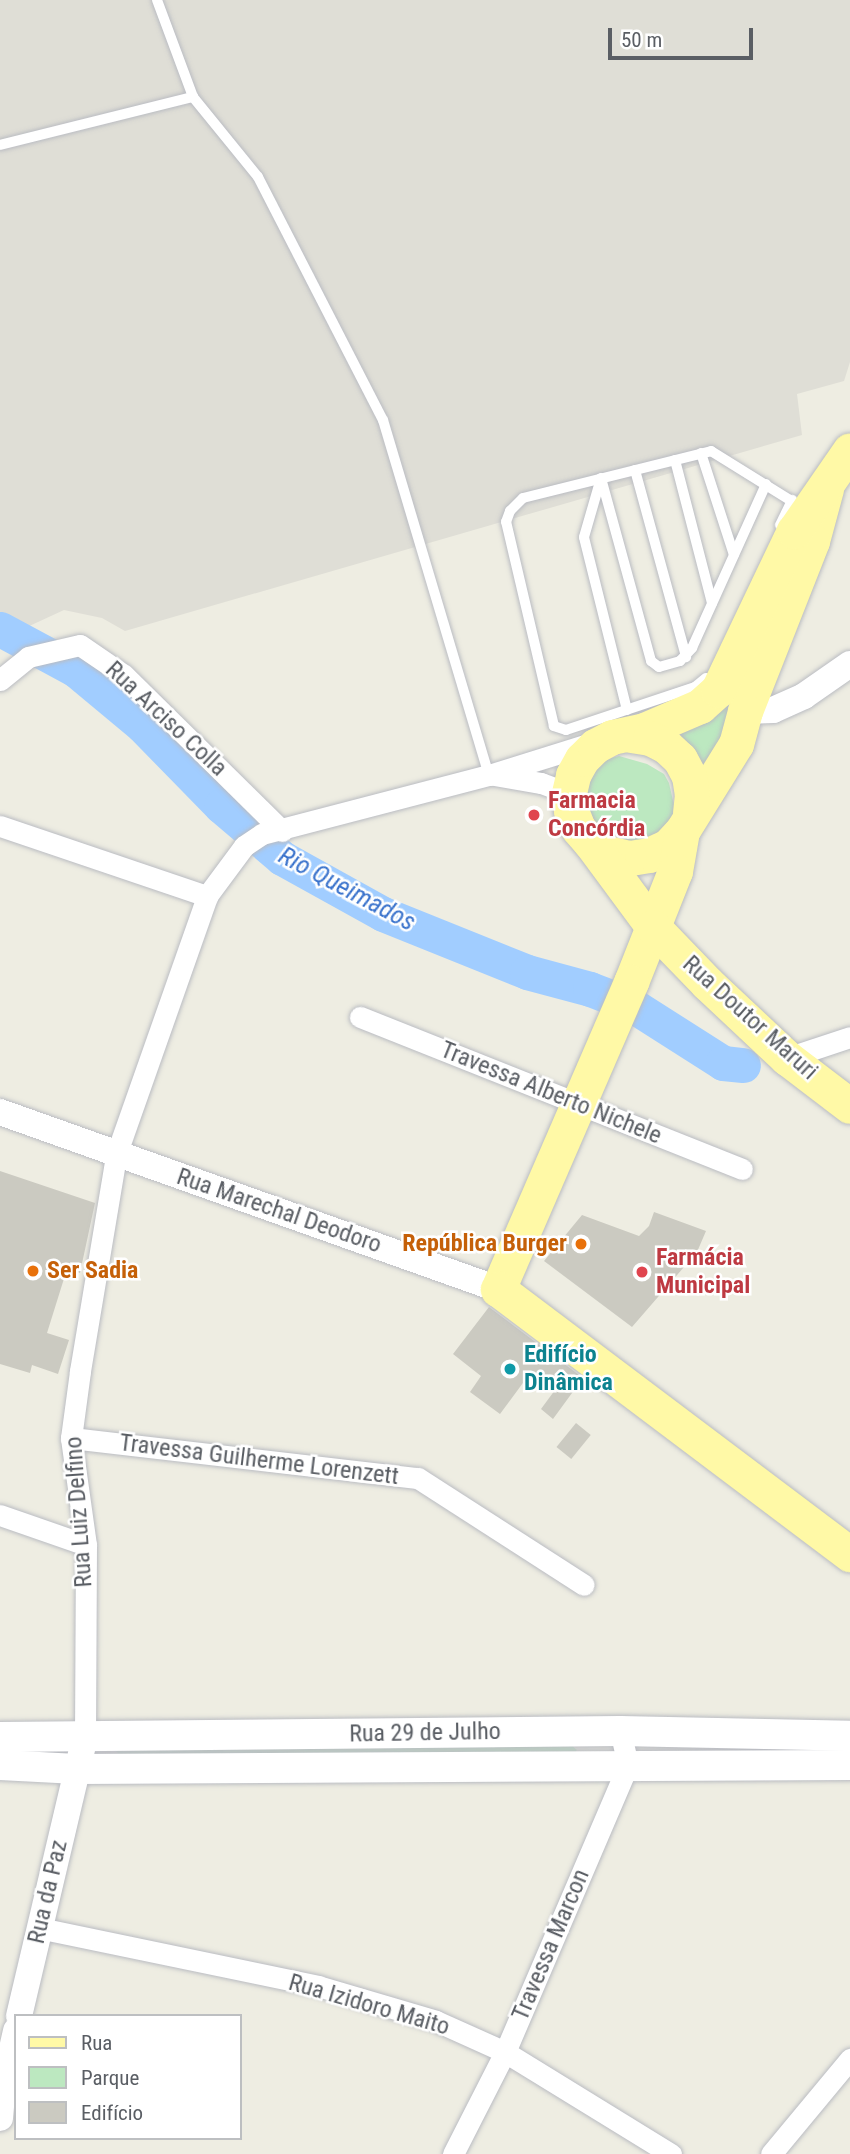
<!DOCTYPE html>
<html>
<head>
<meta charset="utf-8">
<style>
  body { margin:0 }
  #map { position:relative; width:850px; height:2154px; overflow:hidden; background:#eeede2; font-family:"Roboto Condensed",sans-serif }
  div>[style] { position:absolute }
  .industrial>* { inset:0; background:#dfded6 }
  .green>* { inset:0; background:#bce8c0 }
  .river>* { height:35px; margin:-17.5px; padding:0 17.5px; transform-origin:17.5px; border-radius:17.5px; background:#a1cdff }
  .building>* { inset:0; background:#cbcac1; transform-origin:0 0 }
  .roads { filter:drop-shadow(0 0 2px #babcc2) drop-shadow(0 0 2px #babcc2) }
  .service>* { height:10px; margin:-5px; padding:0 5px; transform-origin:5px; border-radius:5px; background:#fff }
  .minor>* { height:21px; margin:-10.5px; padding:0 10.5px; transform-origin:10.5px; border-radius:10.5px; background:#fff }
  .tertiary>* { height:26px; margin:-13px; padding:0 13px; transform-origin:13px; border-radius:13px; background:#fff }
  .secondary>* { height:30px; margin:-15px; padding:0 15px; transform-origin:15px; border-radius:15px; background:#fff }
  .primary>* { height:35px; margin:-17.5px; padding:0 17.5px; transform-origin:17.5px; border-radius:17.5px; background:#fff9a6 }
  .dots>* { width:19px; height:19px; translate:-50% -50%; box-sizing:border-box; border:4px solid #fff; border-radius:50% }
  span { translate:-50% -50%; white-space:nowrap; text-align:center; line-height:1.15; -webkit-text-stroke:5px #fff; paint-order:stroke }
  .street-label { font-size:24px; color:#5a5e64 }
  .health-label { font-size:24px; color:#be3a42; font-weight:700 }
  .left { translate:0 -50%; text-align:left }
  .food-label { font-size:24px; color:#c56008; font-weight:700 }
  .right { translate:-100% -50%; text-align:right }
  .culture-label { font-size:24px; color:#0d838f; font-weight:700 }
  .water-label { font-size:26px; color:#3a73cc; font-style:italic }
  .legend { position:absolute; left:14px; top:2014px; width:228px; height:126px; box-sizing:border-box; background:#fff; border:2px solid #bdbfc1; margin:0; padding:9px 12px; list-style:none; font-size:21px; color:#5a5e64 }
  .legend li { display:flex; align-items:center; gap:14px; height:35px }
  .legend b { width:35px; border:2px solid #bdbfc1 }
  .scale { position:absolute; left:608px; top:28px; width:145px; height:32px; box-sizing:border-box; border:4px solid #5a5e64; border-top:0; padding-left:9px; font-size:21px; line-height:24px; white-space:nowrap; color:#5a5e64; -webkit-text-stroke:5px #fff; paint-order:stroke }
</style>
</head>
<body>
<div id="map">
  <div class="industrial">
    <div style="clip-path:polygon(0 0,850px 0,850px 362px,844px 381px,797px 394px,802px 435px,125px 631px,102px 618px,64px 610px,25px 628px,0 614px)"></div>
  </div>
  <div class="green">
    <div style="clip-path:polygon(727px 700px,736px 707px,707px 774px,669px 734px)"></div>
    <div style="clip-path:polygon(619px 756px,647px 764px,664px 774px,669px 783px,676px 814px,645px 847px,607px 838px,581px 809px,586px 765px)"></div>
    <div style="clip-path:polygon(566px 1741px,577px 1750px,568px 1759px,124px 1759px,116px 1751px)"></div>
  </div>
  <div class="river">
    <div style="left:0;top:629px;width:86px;rotate:28.3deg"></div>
    <div style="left:76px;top:670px;width:86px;rotate:39.8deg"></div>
    <div style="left:142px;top:725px;width:113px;rotate:45.7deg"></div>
    <div style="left:221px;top:806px;width:80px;rotate:40.4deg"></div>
    <div style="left:282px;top:858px;width:115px;rotate:29deg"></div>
    <div style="left:383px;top:914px;width:155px;rotate:21.9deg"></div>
    <div style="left:527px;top:972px;width:65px;rotate:15.1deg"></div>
    <div style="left:590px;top:989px;width:45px;rotate:20.9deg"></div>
    <div style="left:632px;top:1005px;width:108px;rotate:32.5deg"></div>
    <div style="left:723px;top:1063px;width:20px;rotate:6deg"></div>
  </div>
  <div class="building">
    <div style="clip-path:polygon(0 1171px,95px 1203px,80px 1273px,67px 1269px,47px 1333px,69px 1340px,58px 1374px,32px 1365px,30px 1373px,0 1364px)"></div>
    <div style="clip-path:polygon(654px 1212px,706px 1231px,697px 1252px,632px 1327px,544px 1261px,582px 1215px,639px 1236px,649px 1226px)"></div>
    <div style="clip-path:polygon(489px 1307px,583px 1378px,553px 1419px,541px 1409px,555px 1390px,531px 1372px,500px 1414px,470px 1392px,481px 1376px,453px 1354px)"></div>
    <div style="left:576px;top:1423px;width:19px;height:31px;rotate:39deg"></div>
  </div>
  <div class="roads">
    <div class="service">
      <div style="left:157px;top:0;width:103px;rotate:69.6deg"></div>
      <div style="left:193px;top:97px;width:103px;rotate:50.9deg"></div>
      <div style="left:258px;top:177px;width:273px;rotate:62.8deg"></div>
      <div style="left:383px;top:420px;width:370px;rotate:73.4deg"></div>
      <div style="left:0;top:145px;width:199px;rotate:-14deg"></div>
      <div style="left:701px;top:453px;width:107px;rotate:72.1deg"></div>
      <div style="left:675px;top:460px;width:148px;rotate:75.5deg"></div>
      <div style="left:635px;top:470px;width:194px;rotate:74.7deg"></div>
      <div style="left:780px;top:525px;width:28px;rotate:-64deg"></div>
      <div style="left:706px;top:678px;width:14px;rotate:141deg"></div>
      <div style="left:695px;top:687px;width:136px;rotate:161.6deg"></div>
      <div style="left:566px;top:730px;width:13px;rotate:-162deg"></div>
      <div style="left:554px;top:726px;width:210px;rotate:-103.2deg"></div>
      <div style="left:506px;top:522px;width:12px;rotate:-70deg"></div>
      <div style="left:510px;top:511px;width:18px;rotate:-45deg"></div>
      <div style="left:523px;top:498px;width:194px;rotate:-14deg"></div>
      <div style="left:711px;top:451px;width:108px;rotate:31.8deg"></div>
      <div style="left:627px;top:710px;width:178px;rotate:-104deg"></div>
      <div style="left:584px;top:537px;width:61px;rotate:-73.9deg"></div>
      <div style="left:601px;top:478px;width:190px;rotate:74.7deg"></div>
      <div style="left:651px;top:661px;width:10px;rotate:37deg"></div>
      <div style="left:659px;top:667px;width:22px;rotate:-16deg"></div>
      <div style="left:680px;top:661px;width:18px;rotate:-47deg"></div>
      <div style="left:692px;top:648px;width:180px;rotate:-65.7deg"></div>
    </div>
    <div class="minor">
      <div style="left:0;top:680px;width:36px;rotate:-39deg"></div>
      <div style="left:28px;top:657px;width:53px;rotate:-13deg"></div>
      <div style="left:80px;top:645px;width:53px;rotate:34.3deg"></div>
      <div style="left:124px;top:675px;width:222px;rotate:44.6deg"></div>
      <div style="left:494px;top:775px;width:48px;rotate:9.7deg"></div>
      <div style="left:541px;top:783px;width:30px;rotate:20deg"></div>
      <div style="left:0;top:826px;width:219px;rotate:18.7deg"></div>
      <div style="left:360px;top:1017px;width:411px;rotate:21.7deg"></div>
      <div style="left:787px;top:1058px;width:66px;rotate:-18.4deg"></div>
      <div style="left:71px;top:1438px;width:349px;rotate:6.6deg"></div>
      <div style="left:418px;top:1478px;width:197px;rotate:32.8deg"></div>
      <div style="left:0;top:1515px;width:91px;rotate:19.2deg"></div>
      <div style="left:85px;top:1736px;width:191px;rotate:-89.7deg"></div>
      <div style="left:86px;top:1545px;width:108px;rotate:-98deg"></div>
      <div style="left:71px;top:1438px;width:68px;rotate:-82.3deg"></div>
      <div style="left:80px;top:1371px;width:219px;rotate:-80.5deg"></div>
      <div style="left:116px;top:1155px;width:275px;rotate:-70.6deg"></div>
      <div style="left:207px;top:896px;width:62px;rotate:-53.5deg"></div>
      <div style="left:244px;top:846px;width:22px;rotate:-34deg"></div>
      <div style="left:262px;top:834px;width:235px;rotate:-14.6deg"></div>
      <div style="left:489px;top:775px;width:108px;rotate:-17.3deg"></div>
      <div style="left:39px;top:1928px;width:285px;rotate:11.7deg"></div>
      <div style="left:318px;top:1986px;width:123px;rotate:16.5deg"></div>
      <div style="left:436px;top:2021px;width:76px;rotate:24.2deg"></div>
      <div style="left:505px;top:2052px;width:195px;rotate:31.6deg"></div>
      <div style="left:453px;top:2154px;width:114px;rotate:-63deg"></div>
      <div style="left:505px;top:2052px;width:312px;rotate:-66.8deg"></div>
      <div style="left:628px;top:1765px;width:35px;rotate:-103deg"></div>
      <div style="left:771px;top:2154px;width:124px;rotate:-50.3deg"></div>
    </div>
    <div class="tertiary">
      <div style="left:745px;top:711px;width:28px;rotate:-2deg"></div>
      <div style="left:773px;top:710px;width:34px;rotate:-24deg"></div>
      <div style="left:804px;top:696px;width:56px;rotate:-34.8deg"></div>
      <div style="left:0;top:1112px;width:529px;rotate:19.57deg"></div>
      <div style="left:19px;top:2016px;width:288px;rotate:-76.7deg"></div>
      <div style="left:0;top:2118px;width:25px;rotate:-85deg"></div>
      <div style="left:2px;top:2093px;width:64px;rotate:-77.3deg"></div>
    </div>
    <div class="secondary">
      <div style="left:0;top:1737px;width:620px;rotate:-0.55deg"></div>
      <div style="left:620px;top:1731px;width:230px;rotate:1.2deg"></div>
      <div style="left:0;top:1765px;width:77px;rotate:3deg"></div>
      <div style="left:77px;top:1769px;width:773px;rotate:-0.3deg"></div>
    </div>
    <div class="primary">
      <div style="left:826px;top:489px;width:54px;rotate:105.1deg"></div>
      <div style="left:812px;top:541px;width:183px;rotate:111.5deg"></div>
      <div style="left:745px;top:711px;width:34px;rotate:105deg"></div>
      <div style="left:736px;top:744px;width:102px;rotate:121.8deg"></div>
      <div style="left:682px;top:831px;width:21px;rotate:133deg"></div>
      <div style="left:668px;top:846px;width:21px;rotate:155deg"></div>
      <div style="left:649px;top:855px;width:20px;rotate:171deg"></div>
      <div style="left:629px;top:858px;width:22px;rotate:-167deg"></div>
      <div style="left:608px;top:853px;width:21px;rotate:-149deg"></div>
      <div style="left:590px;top:842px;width:18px;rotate:-131deg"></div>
      <div style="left:578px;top:828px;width:18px;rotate:-112deg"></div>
      <div style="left:571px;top:811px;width:18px;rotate:-96deg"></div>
      <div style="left:569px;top:793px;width:18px;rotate:-77deg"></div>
      <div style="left:573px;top:775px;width:18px;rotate:-61deg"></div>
      <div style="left:582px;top:759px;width:18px;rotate:-45deg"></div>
      <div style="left:595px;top:746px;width:19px;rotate:-28deg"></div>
      <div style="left:612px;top:737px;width:33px;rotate:-12deg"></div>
      <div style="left:644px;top:730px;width:61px;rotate:-23.2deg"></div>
      <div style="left:700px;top:706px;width:24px;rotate:-42deg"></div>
      <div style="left:718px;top:690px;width:176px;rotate:-64.5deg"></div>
      <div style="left:794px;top:531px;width:98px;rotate:-55.3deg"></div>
      <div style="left:631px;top:735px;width:19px;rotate:9deg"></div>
      <div style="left:650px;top:738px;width:18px;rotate:27deg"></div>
      <div style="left:666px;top:746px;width:19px;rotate:43deg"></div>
      <div style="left:680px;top:759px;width:19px;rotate:62deg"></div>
      <div style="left:689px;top:776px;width:18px;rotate:81deg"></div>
      <div style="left:692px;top:794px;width:19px;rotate:96deg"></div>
      <div style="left:682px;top:831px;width:41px;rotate:99.9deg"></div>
      <div style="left:675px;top:871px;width:119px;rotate:111.6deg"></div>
      <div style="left:631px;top:982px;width:335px;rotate:113.4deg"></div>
      <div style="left:498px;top:1289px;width:441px;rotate:37deg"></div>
      <div style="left:591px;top:843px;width:104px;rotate:53.6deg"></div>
      <div style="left:653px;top:927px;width:78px;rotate:46deg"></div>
      <div style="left:707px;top:983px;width:110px;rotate:43.2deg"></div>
      <div style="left:787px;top:1058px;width:79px;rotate:37.3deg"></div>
    </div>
  </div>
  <div class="dots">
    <div style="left:534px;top:815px;background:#e0444e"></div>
    <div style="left:581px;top:1244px;background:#e8710a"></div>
    <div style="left:33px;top:1271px;background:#e8710a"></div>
    <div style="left:642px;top:1272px;background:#e0444e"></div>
    <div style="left:510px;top:1369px;background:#0f9aa8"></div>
  </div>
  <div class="street-label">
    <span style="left:166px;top:719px;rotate:43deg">Rua Arciso Colla</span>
    <span style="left:750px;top:1018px;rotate:42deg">Rua Doutor Maruri</span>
    <span style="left:551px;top:1093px;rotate:22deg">Travessa Alberto Nichele</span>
    <span style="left:279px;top:1211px;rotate:19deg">Rua Marechal Deodoro</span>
    <span style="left:259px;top:1460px;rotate:7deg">Travessa Guilherme Lorenzett</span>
    <span style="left:79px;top:1512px;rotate:-94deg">Rua Luiz Delfino</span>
    <span style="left:425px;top:1733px;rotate:-1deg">Rua 29 de Julho</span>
    <span style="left:48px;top:1892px;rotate:-77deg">Rua da Paz</span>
    <span style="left:551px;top:1945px;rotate:-67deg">Travessa Marcon</span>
    <span style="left:369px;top:2005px;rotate:16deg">Rua Izidoro Maito</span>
  </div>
  <div class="health-label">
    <span class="left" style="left:548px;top:815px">Farmacia<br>Concórdia</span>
    <span class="left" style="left:656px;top:1272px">Farmácia<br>Municipal</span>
  </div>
  <div class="food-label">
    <span class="right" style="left:567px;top:1244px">República Burger</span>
    <span class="left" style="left:47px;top:1271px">Ser Sadia</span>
  </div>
  <div class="culture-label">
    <span class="left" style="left:524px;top:1369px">Edifício<br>Dinâmica</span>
  </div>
  <div class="water-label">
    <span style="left:347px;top:889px;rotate:28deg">Rio Queimados</span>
  </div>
  <ul class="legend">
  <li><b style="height:9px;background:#fff9a6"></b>Rua</li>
  <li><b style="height:19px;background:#bce8c0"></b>Parque</li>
  <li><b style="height:19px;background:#cbcac1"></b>Edifício</li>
  </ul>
  <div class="scale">50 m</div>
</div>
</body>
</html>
